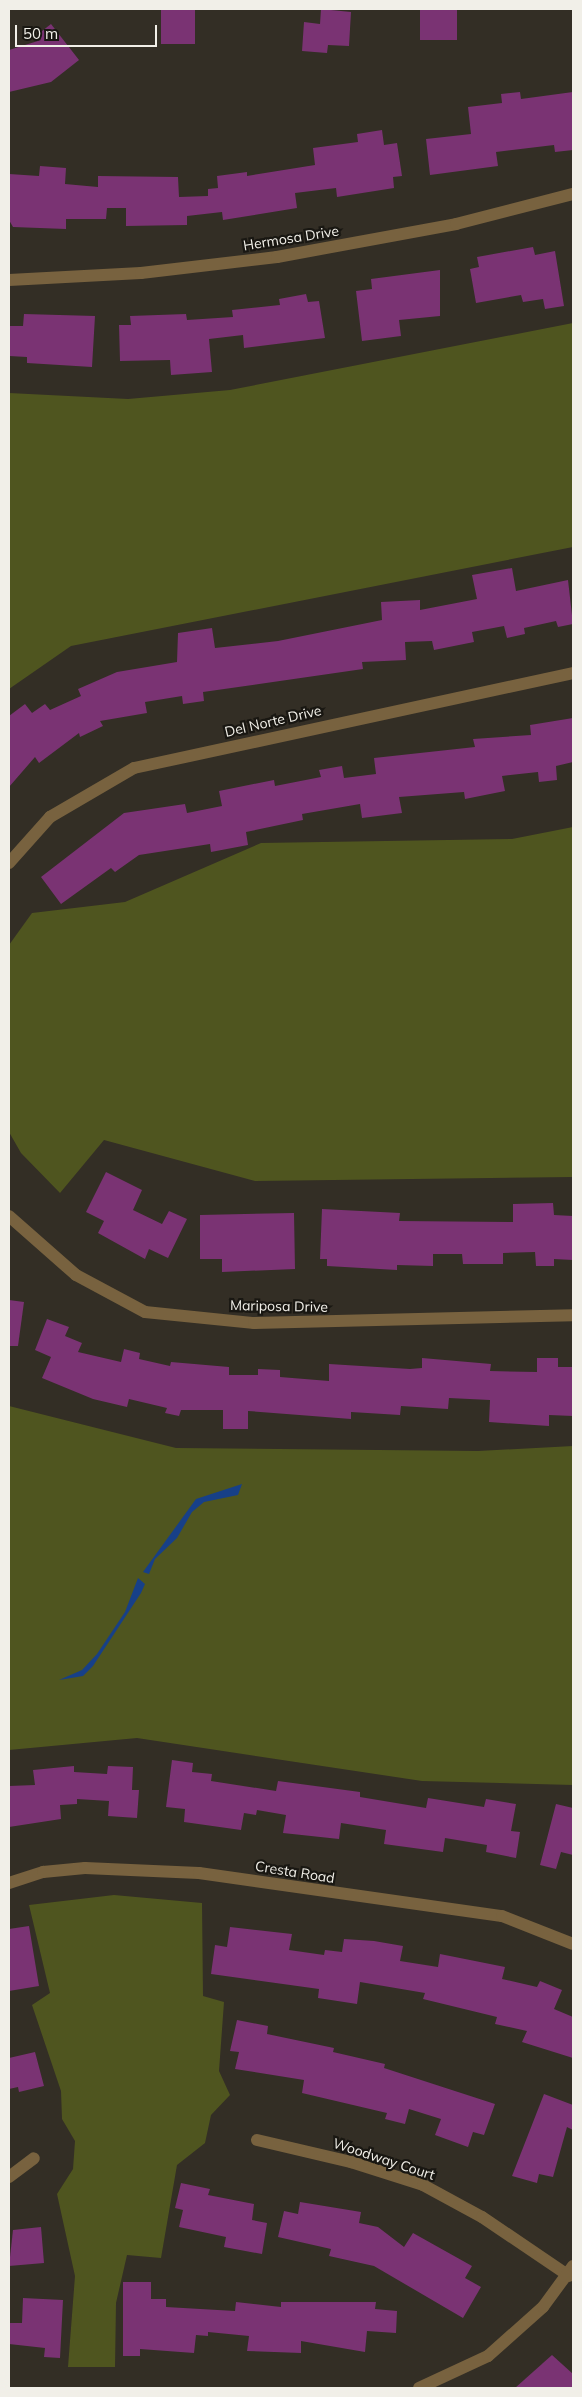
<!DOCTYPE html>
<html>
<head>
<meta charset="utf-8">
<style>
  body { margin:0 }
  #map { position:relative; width:582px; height:2397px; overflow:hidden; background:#332e25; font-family:Mulish,sans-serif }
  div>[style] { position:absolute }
  .green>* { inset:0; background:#4f551f }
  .water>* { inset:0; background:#174088 }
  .building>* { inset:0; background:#7a3373; transform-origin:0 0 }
  .minor>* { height:12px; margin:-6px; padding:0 6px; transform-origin:6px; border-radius:6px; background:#78623f }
  .tertiary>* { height:12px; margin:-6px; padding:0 6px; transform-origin:6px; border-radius:6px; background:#78623f }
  span { translate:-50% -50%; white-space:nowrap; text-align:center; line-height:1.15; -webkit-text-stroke:4.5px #191712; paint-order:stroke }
  .street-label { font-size:14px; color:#f1efe8 }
  .frame { position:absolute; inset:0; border:10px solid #f1efe8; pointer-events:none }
  .scale { position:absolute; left:15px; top:25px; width:142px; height:22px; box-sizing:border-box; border:2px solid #f1efe8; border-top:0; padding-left:6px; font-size:15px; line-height:18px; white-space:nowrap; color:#f1efe8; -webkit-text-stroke:4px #191712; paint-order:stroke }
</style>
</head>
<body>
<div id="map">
  <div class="green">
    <div style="clip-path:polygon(573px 323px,573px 547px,71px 646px,9px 689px,9px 393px,128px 399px,230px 390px)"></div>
    <div style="clip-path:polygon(573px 827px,573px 1177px,255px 1181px,104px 1140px,60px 1193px,21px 1153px,9px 1132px,9px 945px,32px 913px,125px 902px,261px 843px,512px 839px)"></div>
    <div style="clip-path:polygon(9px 1406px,176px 1448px,478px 1451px,573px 1446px,573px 1785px,422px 1781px,137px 1738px,9px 1750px)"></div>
    <div style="clip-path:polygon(114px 1895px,202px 1903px,203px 1996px,224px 2002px,219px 2071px,230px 2095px,211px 2115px,205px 2143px,177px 2165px,161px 2258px,127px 2255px,116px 2303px,115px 2367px,68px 2367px,75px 2276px,57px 2194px,73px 2169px,75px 2141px,62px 2119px,61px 2091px,32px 2005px,50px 1993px,29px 1905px)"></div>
  </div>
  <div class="water">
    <div style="clip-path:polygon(242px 1484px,238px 1495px,204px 1502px,192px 1512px,177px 1538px,155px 1559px,149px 1574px,143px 1572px,196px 1499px)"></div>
    <div style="clip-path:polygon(138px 1578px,145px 1584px,141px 1593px,93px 1666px,83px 1676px,59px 1680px,82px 1670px,97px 1654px,125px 1612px)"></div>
  </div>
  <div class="building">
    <div style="left:161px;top:9px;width:34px;height:35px"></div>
    <div style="clip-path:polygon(321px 9px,351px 12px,349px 46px,328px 45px,327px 53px,302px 51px,304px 22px,320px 24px)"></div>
    <div style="left:420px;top:9px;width:37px;height:31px"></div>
    <div style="clip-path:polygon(51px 24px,79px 60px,51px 82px,9px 92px,9px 50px,41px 40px,37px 35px)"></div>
    <div style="clip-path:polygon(520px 92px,521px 99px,573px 92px,573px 150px,555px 152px,554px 145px,496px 152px,498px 166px,430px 175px,426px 139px,471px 134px,468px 107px,502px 103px,501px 94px)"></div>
    <div style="clip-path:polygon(382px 130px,384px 145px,397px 143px,402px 176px,393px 177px,394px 188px,337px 197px,336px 188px,295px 193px,297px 208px,223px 220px,222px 212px,187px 216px,187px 225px,126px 226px,126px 208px,107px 208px,106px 219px,66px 219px,66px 229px,13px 227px,9px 220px,9px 174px,39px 176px,40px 166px,66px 168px,65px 184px,98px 187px,98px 176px,178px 177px,179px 197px,208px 196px,208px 189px,218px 188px,217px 176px,247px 172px,247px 176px,315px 165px,313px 148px,358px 142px,357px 134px)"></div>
    <div style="clip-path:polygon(533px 247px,535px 255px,555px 251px,564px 306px,545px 309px,543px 299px,523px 302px,521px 295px,476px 303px,470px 269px,479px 267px,477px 257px)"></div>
    <div style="clip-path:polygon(440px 270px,440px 316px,399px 320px,401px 336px,362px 341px,356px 291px,372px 289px,371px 279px)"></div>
    <div style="clip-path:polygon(306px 294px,308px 302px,319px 301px,325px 338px,244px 348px,243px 335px,209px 339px,212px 372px,171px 375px,170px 360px,120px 361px,119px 325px,131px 325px,130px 316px,186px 314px,187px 320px,233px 317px,232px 310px,280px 305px,279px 299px)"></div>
    <div style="clip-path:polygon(24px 314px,95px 316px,92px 367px,27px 363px,27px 357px,9px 356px,9px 326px,23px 326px)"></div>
    <div style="clip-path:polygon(512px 568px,516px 591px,568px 580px,573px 624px,558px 627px,556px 621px,524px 628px,525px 634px,507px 638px,504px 626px,472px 632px,474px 642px,434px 650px,432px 641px,405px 642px,406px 660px,362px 662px,363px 669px,203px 692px,204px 701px,183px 704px,182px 696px,145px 702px,147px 713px,100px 721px,103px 726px,80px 737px,79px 733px,39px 763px,35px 757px,9px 787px,9px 716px,25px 704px,32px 713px,45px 704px,50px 710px,81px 696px,78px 689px,117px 672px,177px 662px,178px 633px,212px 628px,215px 648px,278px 641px,382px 620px,381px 602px,420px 600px,420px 610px,477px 599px,472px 575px)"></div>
    <div style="clip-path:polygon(573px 718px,573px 762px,556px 766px,557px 780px,539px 782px,538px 772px,502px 776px,505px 791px,465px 799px,464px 792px,399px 797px,402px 813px,362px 818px,360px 804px,302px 814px,303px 820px,246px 832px,248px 845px,211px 852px,210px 844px,139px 855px,115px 872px,111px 868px,61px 904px,41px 877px,124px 813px,185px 804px,187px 813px,222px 806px,219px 791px,274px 780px,275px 786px,321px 777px,319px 770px,342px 766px,344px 778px,376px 774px,374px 758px,475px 747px,473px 739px,531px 735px,530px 725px)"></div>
    <div style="clip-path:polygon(106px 1172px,142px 1190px,133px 1210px,162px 1224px,169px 1211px,187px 1219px,168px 1258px,149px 1249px,145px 1259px,98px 1233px,104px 1221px,86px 1212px)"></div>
    <div style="clip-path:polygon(553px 1203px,554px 1215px,573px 1216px,573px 1260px,554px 1259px,554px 1266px,536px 1266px,535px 1252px,503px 1253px,503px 1264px,463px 1264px,462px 1254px,433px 1254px,433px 1266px,397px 1265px,397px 1270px,327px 1266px,327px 1259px,320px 1259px,322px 1209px,400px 1213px,399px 1221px,513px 1222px,513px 1204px)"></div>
    <div style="clip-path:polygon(294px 1213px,295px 1269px,222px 1272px,222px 1259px,200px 1259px,200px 1215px)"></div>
    <div style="clip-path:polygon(9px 1300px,24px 1302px,18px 1346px,9px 1346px)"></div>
    <div style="clip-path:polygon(47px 1319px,69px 1327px,65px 1336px,82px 1343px,78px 1352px,121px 1362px,124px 1349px,140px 1353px,139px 1359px,170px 1366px,171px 1362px,229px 1367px,229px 1375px,258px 1375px,258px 1369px,280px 1370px,280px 1377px,329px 1381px,329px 1364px,410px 1369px,422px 1368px,422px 1358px,491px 1364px,490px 1371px,537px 1372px,537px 1358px,558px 1358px,558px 1367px,573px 1367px,573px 1416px,549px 1415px,549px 1426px,489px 1422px,490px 1400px,449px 1398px,448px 1409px,401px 1406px,400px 1415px,351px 1412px,351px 1419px,248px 1411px,248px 1429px,223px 1429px,223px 1410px,181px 1410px,179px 1416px,165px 1413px,167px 1408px,129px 1399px,127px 1407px,93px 1399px,42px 1378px,51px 1357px,35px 1350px)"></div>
    <div style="clip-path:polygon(172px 1760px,193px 1763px,192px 1772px,212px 1774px,211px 1781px,276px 1791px,278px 1781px,360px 1792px,360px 1797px,426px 1808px,428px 1798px,484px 1807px,486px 1799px,516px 1804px,511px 1831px,520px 1832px,516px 1858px,486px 1852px,487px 1845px,445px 1838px,443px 1852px,384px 1844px,386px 1830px,341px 1823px,339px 1839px,283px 1833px,286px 1815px,257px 1810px,256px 1815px,244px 1813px,241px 1830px,184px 1822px,185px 1809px,166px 1807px)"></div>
    <div style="clip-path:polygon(74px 1766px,74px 1772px,107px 1774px,108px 1766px,133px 1767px,132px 1790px,139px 1790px,137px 1818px,108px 1816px,109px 1801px,77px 1799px,77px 1804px,60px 1805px,61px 1819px,9px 1827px,9px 1786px,35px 1785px,33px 1770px)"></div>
    <div style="clip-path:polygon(556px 1804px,573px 1808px,573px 1855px,561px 1852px,556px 1869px,540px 1865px)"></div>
    <div style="clip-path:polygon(29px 1926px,39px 1986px,9px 1991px,9px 1929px)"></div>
    <div style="clip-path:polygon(230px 1927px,292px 1934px,289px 1950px,324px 1955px,325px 1950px,342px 1952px,344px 1939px,374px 1941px,403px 1946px,400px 1961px,438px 1967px,440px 1954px,505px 1967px,502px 1979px,537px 1987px,540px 1981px,562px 1990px,554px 2009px,573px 2017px,573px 2058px,522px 2042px,527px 2031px,495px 2024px,497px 2017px,423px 1999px,425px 1993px,360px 1982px,357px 2004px,318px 1998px,319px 1989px,211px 1974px,215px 1945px,227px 1947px)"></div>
    <div style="clip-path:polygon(237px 2020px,268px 2026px,267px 2034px,334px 2048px,333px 2052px,385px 2064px,384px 2068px,495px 2104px,484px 2135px,473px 2132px,468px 2147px,435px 2135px,441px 2119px,409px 2109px,405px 2124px,385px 2119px,387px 2113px,302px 2093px,304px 2080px,235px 2069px,239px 2052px,230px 2051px)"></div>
    <div style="clip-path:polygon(35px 2052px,44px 2086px,19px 2092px,18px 2087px,9px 2089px,9px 2058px)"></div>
    <div style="clip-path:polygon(544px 2094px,573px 2105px,573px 2130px,567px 2127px,553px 2177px,539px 2174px,537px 2183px,512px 2176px)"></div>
    <div style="clip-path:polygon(181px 2183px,210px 2189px,208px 2195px,254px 2204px,252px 2220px,267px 2223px,262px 2254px,224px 2247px,226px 2237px,179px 2227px,183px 2210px,175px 2208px)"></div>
    <div style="clip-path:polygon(300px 2202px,361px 2212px,359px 2223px,378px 2227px,404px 2247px,413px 2233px,472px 2266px,465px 2278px,481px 2287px,463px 2318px,374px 2266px,329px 2256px,331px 2249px,278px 2237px,284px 2211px,298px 2214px)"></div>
    <div style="clip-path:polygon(41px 2227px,44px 2263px,9px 2266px,13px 2230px)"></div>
    <div style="clip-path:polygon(123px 2282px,151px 2282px,151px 2299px,166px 2299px,166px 2307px,235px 2311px,236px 2302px,281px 2307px,281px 2302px,376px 2302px,375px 2309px,397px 2311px,396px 2333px,367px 2331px,365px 2352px,301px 2341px,301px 2353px,247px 2351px,249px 2336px,208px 2332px,208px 2336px,196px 2335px,194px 2353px,140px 2349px,140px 2356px,123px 2356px)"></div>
    <div style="clip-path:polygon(23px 2298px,63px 2300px,60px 2358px,44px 2357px,45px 2348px,9px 2344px,9px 2323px,22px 2323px)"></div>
    <div style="clip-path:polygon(552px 2355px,573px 2374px,573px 2388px,515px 2388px)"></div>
  </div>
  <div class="minor">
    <div style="left:9px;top:280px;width:132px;rotate:-3deg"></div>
    <div style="left:141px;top:273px;width:137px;rotate:-6.7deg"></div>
    <div style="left:277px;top:257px;width:182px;rotate:-10.4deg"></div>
    <div style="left:456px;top:224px;width:121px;rotate:-14.4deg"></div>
    <div style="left:9px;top:863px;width:62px;rotate:-48.3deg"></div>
    <div style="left:50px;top:817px;width:97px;rotate:-30.3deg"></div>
    <div style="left:134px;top:768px;width:449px;rotate:-12.2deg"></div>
    <div style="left:9px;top:1216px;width:89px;rotate:41.4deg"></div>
    <div style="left:76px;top:1275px;width:78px;rotate:28.2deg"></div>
    <div style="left:145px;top:1312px;width:110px;rotate:5.8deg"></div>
    <div style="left:254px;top:1323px;width:319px;rotate:-1.4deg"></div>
    <div style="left:257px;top:2140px;width:97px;rotate:13.2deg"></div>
    <div style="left:351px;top:2162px;width:76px;rotate:17.7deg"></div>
    <div style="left:423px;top:2185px;width:67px;rotate:28.5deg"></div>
    <div style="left:482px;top:2217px;width:105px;rotate:34.1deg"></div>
    <div style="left:9px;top:2177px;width:31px;rotate:-37deg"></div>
    <div style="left:419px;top:2388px;width:76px;rotate:-24.9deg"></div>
    <div style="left:488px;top:2356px;width:74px;rotate:-41.7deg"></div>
    <div style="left:543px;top:2307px;width:51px;rotate:-53.8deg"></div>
  </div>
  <div class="tertiary">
    <div style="left:9px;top:1883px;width:36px;rotate:-18deg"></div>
    <div style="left:43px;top:1872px;width:42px;rotate:-5.4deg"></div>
    <div style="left:85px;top:1868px;width:114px;rotate:2.5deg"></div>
    <div style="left:199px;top:1873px;width:306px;rotate:8.1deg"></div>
    <div style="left:502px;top:1916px;width:76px;rotate:21.5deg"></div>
  </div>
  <div class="street-label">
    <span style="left:291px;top:238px;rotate:-9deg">Hermosa Drive</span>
    <span style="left:273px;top:721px;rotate:-13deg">Del Norte Drive</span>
    <span style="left:279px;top:1306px;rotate:1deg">Mariposa Drive</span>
    <span style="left:295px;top:1872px;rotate:9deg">Cresta Road</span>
    <span style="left:384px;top:2159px;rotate:18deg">Woodway Court</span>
  </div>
  <div class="frame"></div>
  <div class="scale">50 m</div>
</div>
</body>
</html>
